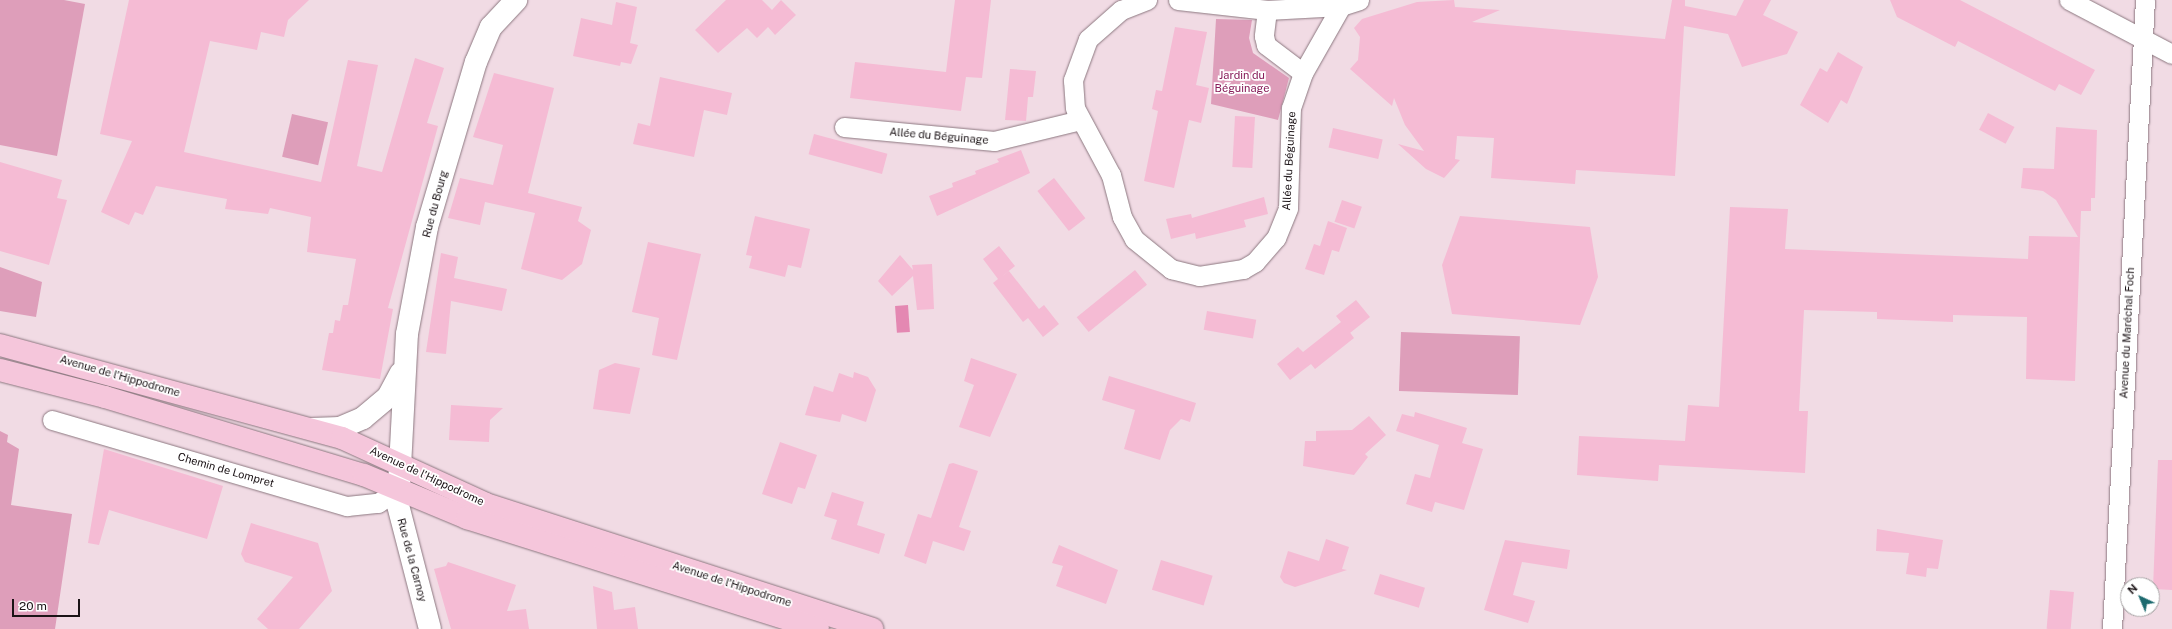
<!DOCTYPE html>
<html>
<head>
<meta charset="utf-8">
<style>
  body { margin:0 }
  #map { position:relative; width:2172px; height:629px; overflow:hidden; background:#f1dbe4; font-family:"Public Sans",sans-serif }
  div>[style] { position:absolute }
  .green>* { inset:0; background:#de9eba; transform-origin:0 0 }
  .water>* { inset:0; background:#e488b2; transform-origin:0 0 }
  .building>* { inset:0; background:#f5bbd4; transform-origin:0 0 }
  .roads { filter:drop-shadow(0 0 1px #8c7880) drop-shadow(0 0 1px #8c7880) }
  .minor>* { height:19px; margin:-9.5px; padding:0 9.5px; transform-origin:9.5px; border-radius:9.5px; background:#fff }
  .tertiary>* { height:22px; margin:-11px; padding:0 11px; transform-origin:11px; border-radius:11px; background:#fff }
  .primary>* { height:22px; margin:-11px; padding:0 11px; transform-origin:11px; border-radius:11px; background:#f5c6db }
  span { translate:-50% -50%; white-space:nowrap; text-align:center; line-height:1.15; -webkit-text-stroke:3.5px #fff; paint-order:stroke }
  .park-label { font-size:11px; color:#861b58 }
  .street-label { font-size:11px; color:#1b1316 }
  .north { position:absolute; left:2120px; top:577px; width:40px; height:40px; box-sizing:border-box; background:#fff; border:1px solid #a4a1a2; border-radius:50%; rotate:316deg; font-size:11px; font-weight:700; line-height:16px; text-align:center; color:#1b1316 }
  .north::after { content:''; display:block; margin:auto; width:14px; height:18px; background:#1d6a6f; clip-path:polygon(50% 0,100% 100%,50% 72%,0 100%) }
  .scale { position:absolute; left:12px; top:599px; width:68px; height:18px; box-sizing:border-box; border:2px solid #1b1316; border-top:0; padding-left:5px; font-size:12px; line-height:14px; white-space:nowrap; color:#1b1316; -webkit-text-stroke:3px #fff; paint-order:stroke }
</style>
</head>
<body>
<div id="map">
  <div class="green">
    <div style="clip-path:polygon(0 0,64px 0,85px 4px,57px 156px,0 145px)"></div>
    <div style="clip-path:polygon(1216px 19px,1252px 20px,1249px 38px,1253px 53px,1289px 78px,1278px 120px,1211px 104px)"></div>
    <div style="left:292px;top:114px;width:37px;height:44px;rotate:13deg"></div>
    <div style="clip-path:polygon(0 267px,42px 282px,36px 317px,0 311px)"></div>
    <div style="left:1401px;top:332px;width:119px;height:59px;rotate:2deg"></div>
    <div style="clip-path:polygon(0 431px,8px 435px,7px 442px,19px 449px,11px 505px,72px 514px,55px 629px,0 629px)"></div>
  </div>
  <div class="water">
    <div style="left:908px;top:305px;width:27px;height:13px;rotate:86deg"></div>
  </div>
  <div class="building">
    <div style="clip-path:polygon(129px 0,309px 0,288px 20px,284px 37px,261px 32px,257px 50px,210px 41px,184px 152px,321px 182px,348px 60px,378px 65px,357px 166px,382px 172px,415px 58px,444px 68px,427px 123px,438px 126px,388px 308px,393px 309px,380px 379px,322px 370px,329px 333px,333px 333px,335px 320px,340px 321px,343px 305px,348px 305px,356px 259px,307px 252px,311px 217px,270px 208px,268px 214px,225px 209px,227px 199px,156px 186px,143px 215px,135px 212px,129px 225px,101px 212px,132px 141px,100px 134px)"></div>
    <div style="clip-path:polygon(726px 0,762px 0,772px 10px,781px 0,796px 15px,775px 35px,768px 27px,757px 38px,747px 28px,718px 53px,695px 30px)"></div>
    <div style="clip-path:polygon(955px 0,991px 0,982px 78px,966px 77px,961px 111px,850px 98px,855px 62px,946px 72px)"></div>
    <div style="clip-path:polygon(1454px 0,1455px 7px,1500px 10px,1472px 22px,1665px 39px,1672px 0,1685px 0,1685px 6px,1736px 16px,1744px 0,1771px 0,1763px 15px,1798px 32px,1787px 54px,1742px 67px,1728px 34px,1684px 26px,1675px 176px,1576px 170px,1575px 184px,1491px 178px,1494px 138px,1457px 136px,1455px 159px,1460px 160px,1444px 178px,1426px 169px,1398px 144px,1424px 151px,1405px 125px,1394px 98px,1392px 106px,1350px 69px,1358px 60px,1360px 37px,1354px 28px,1362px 19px,1417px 2px)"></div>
    <div style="clip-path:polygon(1890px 0,1960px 0,2095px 70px,2081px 95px,2059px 84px,2055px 91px,1958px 41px,1955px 47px,1897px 17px)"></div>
    <div style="clip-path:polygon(616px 2px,637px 7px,630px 43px,638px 45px,631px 64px,621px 62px,620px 66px,573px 56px,581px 18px,612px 25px)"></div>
    <div style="clip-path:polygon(1175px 27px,1207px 32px,1196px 85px,1209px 88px,1201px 123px,1189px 120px,1174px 188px,1144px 181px,1158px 111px,1152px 109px,1156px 90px,1162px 91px)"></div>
    <div style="clip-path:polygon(1838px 52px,1863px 67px,1847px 104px,1841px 100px,1828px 123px,1800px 105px,1820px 68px,1827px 72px)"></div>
    <div style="clip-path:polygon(1010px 69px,1036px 71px,1033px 97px,1028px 97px,1026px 121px,1005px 120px)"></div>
    <div style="clip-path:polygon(494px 73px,554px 88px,528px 193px,582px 207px,578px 221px,591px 230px,582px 264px,562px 280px,521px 269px,535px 213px,485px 202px,480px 225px,448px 218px,460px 178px,493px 185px,503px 145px,473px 137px)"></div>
    <div style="clip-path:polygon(660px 77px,732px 93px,727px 115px,704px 110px,694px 157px,633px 144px,638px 123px,650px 126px)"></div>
    <div style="left:1988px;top:113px;width:30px;height:19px;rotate:28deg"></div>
    <div style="left:1235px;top:116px;width:20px;height:51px;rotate:3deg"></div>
    <div style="clip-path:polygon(2056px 127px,2097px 130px,2095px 198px,2091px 198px,2091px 211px,2081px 211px,2075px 381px,2026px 379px,2027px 317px,1953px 315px,1953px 322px,1877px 319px,1877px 312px,1804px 310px,1799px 411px,1808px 411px,1805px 473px,1659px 465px,1658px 481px,1577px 475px,1579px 436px,1685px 441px,1688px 405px,1719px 407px,1730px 207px,1788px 209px,1785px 249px,2028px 259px,2029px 236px,2078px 237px,2056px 200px,2043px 191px,2021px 188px,2023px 168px,2054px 169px)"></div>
    <div style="left:1333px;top:128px;width:51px;height:20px;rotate:13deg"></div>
    <div style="left:814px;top:134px;width:76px;height:21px;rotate:15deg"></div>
    <div style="clip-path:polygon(1021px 150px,1030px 173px,937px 216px,929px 196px,953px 187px,952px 183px,976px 174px,975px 171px,999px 162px,997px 159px)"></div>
    <div style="clip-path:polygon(0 162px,62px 180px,57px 198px,67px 200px,49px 265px,0 251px)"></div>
    <div style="left:1054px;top:178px;width:51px;height:21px;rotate:52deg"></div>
    <div style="clip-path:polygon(1264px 197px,1268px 214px,1244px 220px,1246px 227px,1196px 239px,1195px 233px,1171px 239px,1166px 219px,1191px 214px,1192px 218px)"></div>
    <div style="left:1342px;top:200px;width:21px;height:23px;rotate:19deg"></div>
    <div style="clip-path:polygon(755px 216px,810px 229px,801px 268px,788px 265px,785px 277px,749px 268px,752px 256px,746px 255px)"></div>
    <div style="clip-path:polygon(1460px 216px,1590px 227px,1598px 277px,1580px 325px,1452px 314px,1442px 265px)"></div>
    <div style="clip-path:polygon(1328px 221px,1347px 228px,1339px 252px,1332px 250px,1324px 275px,1305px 269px,1314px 244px,1329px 249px,1320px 246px)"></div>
    <div style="clip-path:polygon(648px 242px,701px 254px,677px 360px,652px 355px,659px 318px,632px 312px)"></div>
    <div style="clip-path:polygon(999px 246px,1015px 266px,1000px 278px,1009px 271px,1039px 309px,1044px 305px,1059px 324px,1043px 337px,1028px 318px,1023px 322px,993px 283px,998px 279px,983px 259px)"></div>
    <div style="clip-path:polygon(441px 253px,458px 257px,454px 278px,507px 289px,502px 311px,451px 301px,446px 354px,426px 352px)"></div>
    <div style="clip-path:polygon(900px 255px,913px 270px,912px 265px,932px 264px,934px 309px,917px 310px,913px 276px,892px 296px,878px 281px)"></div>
    <div style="left:1135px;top:270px;width:19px;height:75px;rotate:51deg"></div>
    <div style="clip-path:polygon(1356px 300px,1370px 317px,1350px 333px,1346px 327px,1354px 338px,1315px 369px,1311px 364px,1290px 380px,1277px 364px,1298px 347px,1303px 352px,1341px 322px,1336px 316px)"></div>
    <div style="left:1207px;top:311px;width:50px;height:19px;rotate:10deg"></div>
    <div style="clip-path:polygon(971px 358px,1017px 374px,990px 437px,959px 427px,974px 385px,964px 381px)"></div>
    <div style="clip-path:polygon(615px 363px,640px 368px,630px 414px,593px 409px,599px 370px)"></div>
    <div style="clip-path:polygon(854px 372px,868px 377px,876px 390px,866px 422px,842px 414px,840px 422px,805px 415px,814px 386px,833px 392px,839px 373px,853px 378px)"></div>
    <div style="clip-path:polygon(1109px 376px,1196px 403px,1190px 422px,1181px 419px,1170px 430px,1160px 460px,1124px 449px,1135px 410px,1102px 400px)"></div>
    <div style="clip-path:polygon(451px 405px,503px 408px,490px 420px,489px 442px,449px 440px)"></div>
    <div style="clip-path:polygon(1415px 412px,1467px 428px,1462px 443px,1483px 449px,1464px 510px,1435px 502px,1432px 512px,1406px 504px,1415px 474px,1430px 478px,1439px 445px,1396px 431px,1402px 414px,1414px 417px)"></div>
    <div style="clip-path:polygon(1369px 416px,1386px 435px,1365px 454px,1368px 457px,1354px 475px,1303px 466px,1305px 441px,1316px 441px,1316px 431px,1352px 430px)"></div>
    <div style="clip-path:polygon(780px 442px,817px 455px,805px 489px,798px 487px,792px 504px,762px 494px)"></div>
    <div style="clip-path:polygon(104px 449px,223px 486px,207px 539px,109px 510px,99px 545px,88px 543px)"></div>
    <div style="clip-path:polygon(2158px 460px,2172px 460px,2172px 590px,2153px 589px)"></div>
    <div style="clip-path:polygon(953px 463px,978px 471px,959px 527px,971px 531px,964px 551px,933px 541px,926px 564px,904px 556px,918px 514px,931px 518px,949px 464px)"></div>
    <div style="clip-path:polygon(832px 492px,864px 502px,857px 525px,885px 534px,879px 554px,831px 539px,837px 520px,824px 516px)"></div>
    <div style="clip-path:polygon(251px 523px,318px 543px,332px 591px,299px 629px,268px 629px,257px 619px,293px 577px,245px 562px,241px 554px)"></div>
    <div style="clip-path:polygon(1877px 529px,1943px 540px,1938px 569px,1927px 568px,1926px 577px,1906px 574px,1909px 553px,1876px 551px)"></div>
    <div style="clip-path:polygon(1326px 539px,1349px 547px,1342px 569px,1347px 570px,1295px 587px,1284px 583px,1280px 577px,1288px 551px,1319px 561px)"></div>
    <div style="clip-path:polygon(1505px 540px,1570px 550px,1567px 569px,1522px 562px,1513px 595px,1535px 601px,1528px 623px,1484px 610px)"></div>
    <div style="clip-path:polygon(1059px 545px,1118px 570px,1106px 604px,1056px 586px,1063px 566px,1052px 563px)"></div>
    <div style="left:1161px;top:560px;width:54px;height:31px;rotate:17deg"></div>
    <div style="clip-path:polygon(448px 562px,516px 585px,507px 611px,526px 609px,529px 629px,451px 629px,434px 569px,446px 566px)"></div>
    <div style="left:1380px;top:574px;width:47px;height:21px;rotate:17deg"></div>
    <div style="clip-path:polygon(593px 586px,612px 592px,614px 610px,635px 607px,638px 629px,597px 629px)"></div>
    <div style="left:2050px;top:590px;width:24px;height:39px;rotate:5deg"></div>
  </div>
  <div class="roads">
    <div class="minor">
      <div style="left:1147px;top:0;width:28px;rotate:159deg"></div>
      <div style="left:1121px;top:10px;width:44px;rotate:138.7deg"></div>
      <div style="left:1088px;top:39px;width:44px;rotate:110.1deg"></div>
      <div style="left:1073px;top:80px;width:28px;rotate:86deg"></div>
      <div style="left:1075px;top:108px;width:76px;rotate:61.8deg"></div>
      <div style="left:1111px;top:175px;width:43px;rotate:75.3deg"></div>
      <div style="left:1122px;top:217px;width:25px;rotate:61deg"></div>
      <div style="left:1134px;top:239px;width:48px;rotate:39deg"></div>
      <div style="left:1171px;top:269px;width:29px;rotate:14deg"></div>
      <div style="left:1199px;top:276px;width:45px;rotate:-9deg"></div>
      <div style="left:1243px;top:269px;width:14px;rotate:-30deg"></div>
      <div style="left:1255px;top:262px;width:32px;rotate:-49deg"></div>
      <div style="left:1276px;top:238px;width:32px;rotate:-68deg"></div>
      <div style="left:1288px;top:208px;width:100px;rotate:-88.3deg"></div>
      <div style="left:1291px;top:108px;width:37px;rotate:-71deg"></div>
      <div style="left:1303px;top:73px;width:77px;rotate:-60.4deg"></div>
      <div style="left:1178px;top:0;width:90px;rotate:6.4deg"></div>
      <div style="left:1267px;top:10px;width:74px;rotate:-3.1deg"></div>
      <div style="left:1341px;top:6px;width:19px;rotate:-18deg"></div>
      <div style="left:2069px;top:0;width:116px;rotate:27.7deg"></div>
      <div style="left:1267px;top:10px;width:26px;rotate:97deg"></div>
      <div style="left:1264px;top:36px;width:9px;rotate:77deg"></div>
      <div style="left:1266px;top:45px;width:46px;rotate:37.1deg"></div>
      <div style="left:844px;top:127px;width:151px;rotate:5.3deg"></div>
      <div style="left:994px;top:141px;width:89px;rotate:-13.7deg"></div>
      <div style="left:52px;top:420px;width:307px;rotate:16.3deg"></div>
      <div style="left:347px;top:506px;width:31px;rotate:-6deg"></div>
      <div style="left:378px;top:503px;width:24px;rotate:-35deg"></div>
      <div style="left:2112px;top:629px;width:630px;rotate:-87deg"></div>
    </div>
    <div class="tertiary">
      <div style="left:312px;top:429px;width:28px;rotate:-2deg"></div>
      <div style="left:340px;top:428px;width:25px;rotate:-23deg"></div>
      <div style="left:363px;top:418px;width:33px;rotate:-40deg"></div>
      <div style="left:388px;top:397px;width:27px;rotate:-62deg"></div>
      <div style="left:430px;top:629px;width:128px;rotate:-104.5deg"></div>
      <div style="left:398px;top:505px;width:171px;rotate:-87deg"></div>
      <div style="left:407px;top:334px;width:109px;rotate:-79.4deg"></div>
      <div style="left:427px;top:227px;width:172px;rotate:-73.5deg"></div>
      <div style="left:476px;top:62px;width:38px;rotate:-67deg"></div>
      <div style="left:491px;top:27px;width:37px;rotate:-47deg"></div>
    </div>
    <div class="primary">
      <div style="left:0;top:345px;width:354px;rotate:15.2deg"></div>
      <div style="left:342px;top:438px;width:158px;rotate:24.6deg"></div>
      <div style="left:486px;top:504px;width:406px;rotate:17.9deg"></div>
      <div style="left:0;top:370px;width:108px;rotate:14.4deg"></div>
      <div style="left:105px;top:397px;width:270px;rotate:16.8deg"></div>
      <div style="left:364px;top:475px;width:112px;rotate:22.7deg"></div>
      <div style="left:467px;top:518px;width:368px;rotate:17.5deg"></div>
    </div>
  </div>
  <div class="park-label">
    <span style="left:1242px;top:82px">Jardin du<br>Béguinage</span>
  </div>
  <div class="street-label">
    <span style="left:939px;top:136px;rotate:5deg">Allée du Béguinage</span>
    <span style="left:1289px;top:161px;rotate:-87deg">Allée du Béguinage</span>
    <span style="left:435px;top:204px;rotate:-75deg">Rue du Bourg</span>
    <span style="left:2127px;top:333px;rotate:-87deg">Avenue du Maréchal Foch</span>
    <span style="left:120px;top:376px;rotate:16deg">Avenue de l'Hippodrome</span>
    <span style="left:226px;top:470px;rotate:16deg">Chemin de Lompret</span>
    <span style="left:427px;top:476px;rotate:25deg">Avenue de l'Hippodrome</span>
    <span style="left:412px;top:560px;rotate:75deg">Rue de la Carnoy</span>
    <span style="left:732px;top:584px;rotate:18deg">Avenue de l'Hippodrome</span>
  </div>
  <div class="north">N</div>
  <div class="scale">20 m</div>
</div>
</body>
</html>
